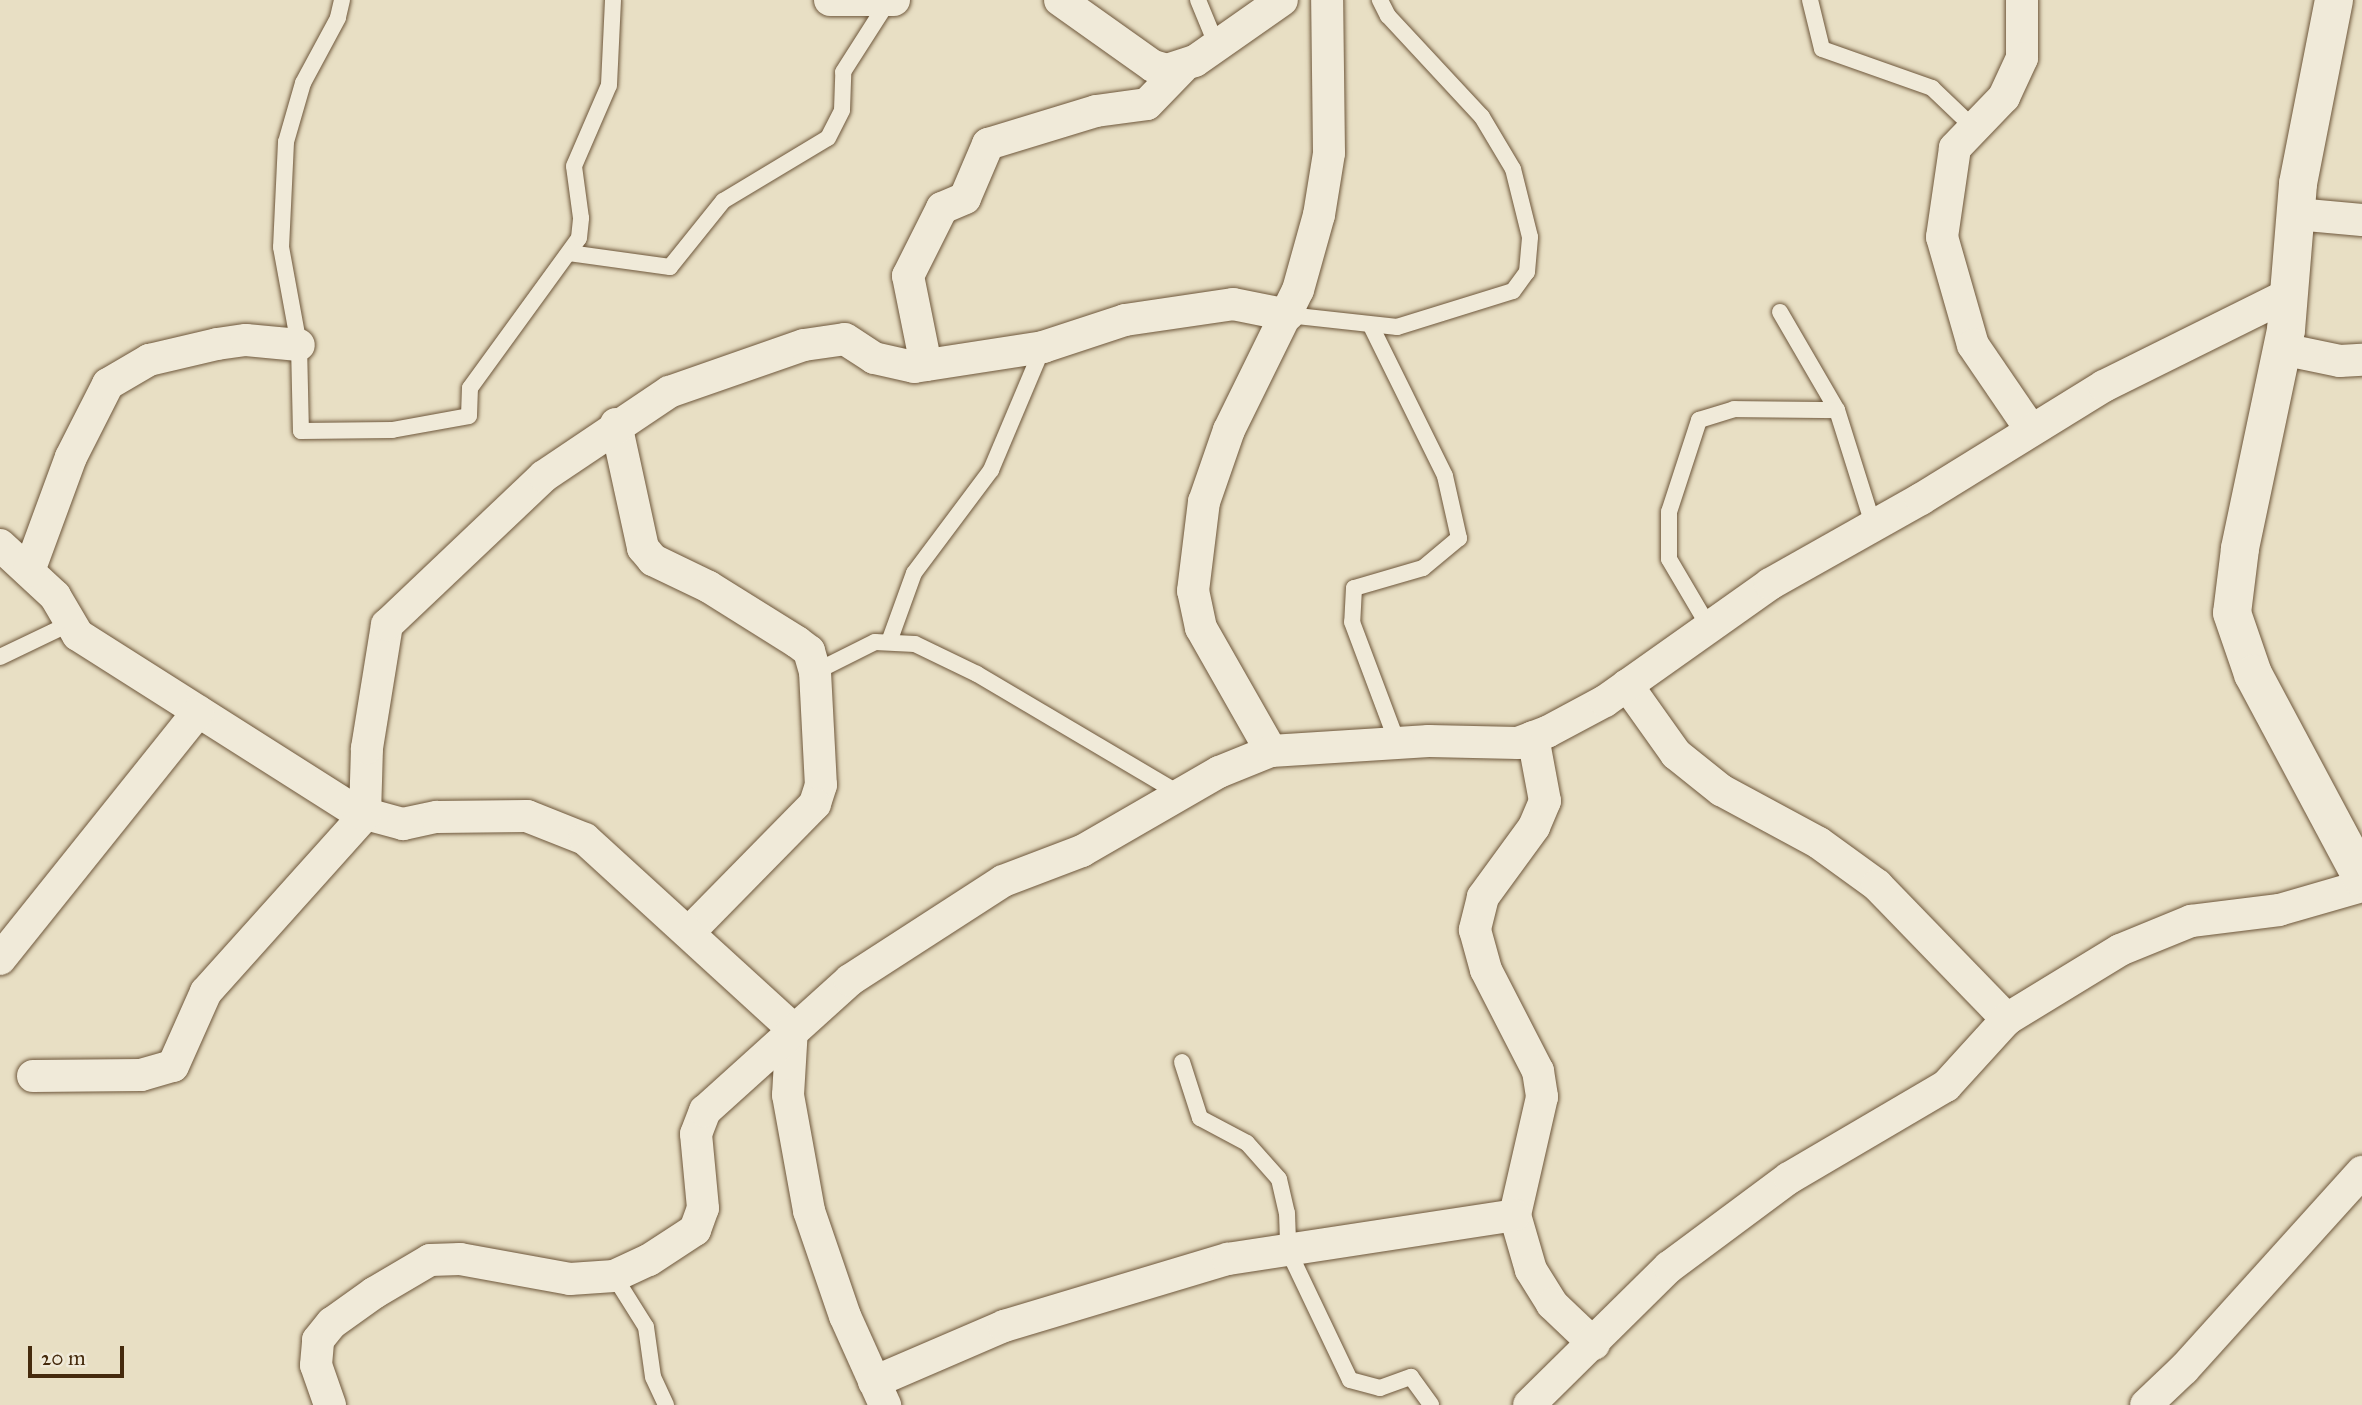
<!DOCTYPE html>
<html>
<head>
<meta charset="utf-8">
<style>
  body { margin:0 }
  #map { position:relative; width:2362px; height:1405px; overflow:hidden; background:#e8dfc4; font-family:"IM FELL Great Primer",serif }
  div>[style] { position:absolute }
  .roads { filter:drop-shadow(0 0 2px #6e573b) drop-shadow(0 0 2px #6e573b) }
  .service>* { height:16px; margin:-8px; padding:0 8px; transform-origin:8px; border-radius:8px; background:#f0ead9 }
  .minor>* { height:32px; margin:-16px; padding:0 16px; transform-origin:16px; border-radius:16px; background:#f0ead9 }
  .tertiary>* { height:38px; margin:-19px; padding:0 19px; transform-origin:19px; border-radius:19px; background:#f0ead9 }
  span { translate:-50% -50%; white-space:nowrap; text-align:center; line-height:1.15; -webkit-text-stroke:7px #f0ead9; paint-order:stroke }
  .scale { position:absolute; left:28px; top:1346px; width:96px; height:32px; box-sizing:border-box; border:4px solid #452a0d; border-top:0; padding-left:9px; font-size:21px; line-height:24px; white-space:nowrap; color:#452a0d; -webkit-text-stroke:5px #f0ead9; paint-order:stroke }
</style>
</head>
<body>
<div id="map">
  <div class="roads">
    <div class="service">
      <div style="left:342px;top:0;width:18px;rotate:103deg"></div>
      <div style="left:338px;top:18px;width:74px;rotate:118.3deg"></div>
      <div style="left:303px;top:83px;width:61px;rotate:106.1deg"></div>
      <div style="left:286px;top:142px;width:105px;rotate:92.7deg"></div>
      <div style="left:281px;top:247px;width:100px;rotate:79.6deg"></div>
      <div style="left:299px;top:345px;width:86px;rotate:88.7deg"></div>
      <div style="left:301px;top:431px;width:91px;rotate:-0.6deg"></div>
      <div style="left:392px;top:430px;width:78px;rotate:-10.3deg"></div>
      <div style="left:469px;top:416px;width:28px;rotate:-88deg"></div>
      <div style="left:470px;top:388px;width:185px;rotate:-54deg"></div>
      <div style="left:579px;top:238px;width:20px;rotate:-84deg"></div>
      <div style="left:581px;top:218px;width:52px;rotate:-97.7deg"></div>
      <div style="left:574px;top:166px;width:88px;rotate:-66.6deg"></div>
      <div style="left:609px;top:85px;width:85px;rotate:-87.3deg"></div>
      <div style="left:1198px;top:0;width:50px;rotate:67.6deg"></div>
      <div style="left:1810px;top:0;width:50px;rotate:76.2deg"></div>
      <div style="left:1822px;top:49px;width:117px;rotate:19.5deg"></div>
      <div style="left:1932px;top:88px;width:59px;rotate:43.6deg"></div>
      <div style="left:569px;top:253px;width:102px;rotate:7.9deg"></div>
      <div style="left:670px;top:267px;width:85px;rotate:-51.2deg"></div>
      <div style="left:723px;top:201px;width:122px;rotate:-31deg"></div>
      <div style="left:828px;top:138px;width:31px;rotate:-63deg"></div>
      <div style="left:842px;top:110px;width:38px;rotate:-88deg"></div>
      <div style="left:843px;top:72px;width:85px;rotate:-57.4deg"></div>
      <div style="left:1780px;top:312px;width:113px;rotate:59.8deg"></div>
      <div style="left:1837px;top:410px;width:123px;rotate:72.5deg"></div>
      <div style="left:1288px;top:315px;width:110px;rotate:6.3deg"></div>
      <div style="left:1397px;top:327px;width:121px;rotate:-17.2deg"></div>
      <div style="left:1513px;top:291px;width:24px;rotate:-54deg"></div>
      <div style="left:1527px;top:272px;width:35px;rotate:-85deg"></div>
      <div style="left:1530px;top:237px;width:70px;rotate:-104deg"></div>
      <div style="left:1513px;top:169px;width:61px;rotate:-120.8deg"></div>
      <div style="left:1482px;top:117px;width:138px;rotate:-132.9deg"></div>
      <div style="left:1388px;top:16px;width:18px;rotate:-117deg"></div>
      <div style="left:1371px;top:326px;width:167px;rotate:63.7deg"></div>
      <div style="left:1445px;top:476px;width:64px;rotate:77.3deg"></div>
      <div style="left:1459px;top:538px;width:47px;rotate:140.2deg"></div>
      <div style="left:1423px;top:568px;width:72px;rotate:163.8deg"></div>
      <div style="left:1354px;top:588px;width:34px;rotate:93deg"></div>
      <div style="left:1352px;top:622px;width:128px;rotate:69.4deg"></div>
      <div style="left:1709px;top:627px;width:79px;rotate:-120.5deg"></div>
      <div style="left:1669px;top:559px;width:47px;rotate:-90deg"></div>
      <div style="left:1669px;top:512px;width:97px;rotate:-71.9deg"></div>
      <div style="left:1699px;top:420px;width:37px;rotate:-17deg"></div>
      <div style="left:1734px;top:409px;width:103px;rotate:0.6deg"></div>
      <div style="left:889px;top:642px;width:73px;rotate:-70.1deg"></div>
      <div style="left:914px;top:573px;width:129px;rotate:-53.2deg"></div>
      <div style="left:991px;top:470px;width:134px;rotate:-67.1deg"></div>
      <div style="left:0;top:657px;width:79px;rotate:-25.6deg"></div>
      <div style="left:815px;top:672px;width:67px;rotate:-26.6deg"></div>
      <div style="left:875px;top:642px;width:40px;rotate:2.9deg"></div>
      <div style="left:915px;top:644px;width:69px;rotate:25.8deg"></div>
      <div style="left:977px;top:674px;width:236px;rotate:30.6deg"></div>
      <div style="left:1182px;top:1062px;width:59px;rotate:72.2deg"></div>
      <div style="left:1200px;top:1118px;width:53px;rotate:28deg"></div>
      <div style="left:1247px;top:1143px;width:48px;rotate:48.4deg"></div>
      <div style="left:1279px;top:1179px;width:35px;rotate:77deg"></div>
      <div style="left:1287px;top:1213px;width:37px;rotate:88deg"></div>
      <div style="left:1288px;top:1250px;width:144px;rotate:64.5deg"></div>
      <div style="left:1350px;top:1380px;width:31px;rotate:15deg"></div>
      <div style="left:1380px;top:1388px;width:33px;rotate:-20deg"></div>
      <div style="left:1411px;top:1377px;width:34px;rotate:54deg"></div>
      <div style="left:614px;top:1276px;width:60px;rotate:57.9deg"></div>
      <div style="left:646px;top:1327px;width:50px;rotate:82deg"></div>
      <div style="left:653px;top:1377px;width:31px;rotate:65deg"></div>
    </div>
    <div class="minor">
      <div style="left:830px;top:0;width:64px"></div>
      <div style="left:1060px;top:0;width:114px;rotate:35.4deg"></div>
      <div style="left:1153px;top:66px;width:15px;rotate:16deg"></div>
      <div style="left:1167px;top:70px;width:29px;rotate:-18deg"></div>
      <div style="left:1195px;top:61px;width:106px;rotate:-35deg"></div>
      <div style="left:2022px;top:0;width:58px;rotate:90deg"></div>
      <div style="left:2022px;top:58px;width:43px;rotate:114.8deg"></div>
      <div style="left:2004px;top:97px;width:71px;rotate:133.9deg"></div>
      <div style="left:1955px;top:148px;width:90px;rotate:98.3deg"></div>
      <div style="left:1942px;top:237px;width:112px;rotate:74deg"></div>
      <div style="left:1973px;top:345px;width:103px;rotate:55.7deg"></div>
      <div style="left:2296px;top:214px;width:66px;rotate:5.2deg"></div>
      <div style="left:2282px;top:349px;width:59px;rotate:11.7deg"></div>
      <div style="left:2340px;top:361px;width:22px;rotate:-3deg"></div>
      <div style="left:926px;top:365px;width:91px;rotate:-101.4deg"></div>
      <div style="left:908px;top:276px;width:76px;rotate:-63.4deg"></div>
      <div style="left:942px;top:208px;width:25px;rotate:-23deg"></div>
      <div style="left:965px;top:198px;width:59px;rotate:-66.9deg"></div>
      <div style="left:988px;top:144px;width:113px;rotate:-17deg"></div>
      <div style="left:1096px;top:111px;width:51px;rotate:-7.8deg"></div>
      <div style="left:1147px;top:104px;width:50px;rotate:-45.8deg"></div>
      <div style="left:616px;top:424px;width:127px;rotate:77.7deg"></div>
      <div style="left:643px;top:548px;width:16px;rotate:50deg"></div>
      <div style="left:653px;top:560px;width:62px;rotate:25.7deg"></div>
      <div style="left:709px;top:587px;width:104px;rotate:32deg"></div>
      <div style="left:797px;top:642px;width:15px;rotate:37deg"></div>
      <div style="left:809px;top:651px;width:22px;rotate:74deg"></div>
      <div style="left:815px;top:672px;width:113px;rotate:87deg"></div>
      <div style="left:821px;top:785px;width:20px;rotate:108deg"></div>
      <div style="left:815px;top:804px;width:180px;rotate:134.5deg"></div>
      <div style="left:0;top:545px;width:75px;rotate:42.8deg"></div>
      <div style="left:55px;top:596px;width:45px;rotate:59.5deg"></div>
      <div style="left:78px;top:635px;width:328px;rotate:32.4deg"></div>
      <div style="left:355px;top:811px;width:50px;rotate:15.2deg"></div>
      <div style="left:403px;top:824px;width:35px;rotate:-12deg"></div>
      <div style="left:437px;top:817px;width:90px;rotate:-0.6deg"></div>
      <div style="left:527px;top:816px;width:62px;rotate:21.6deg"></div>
      <div style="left:585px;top:839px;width:280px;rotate:42.4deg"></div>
      <div style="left:792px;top:1028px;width:67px;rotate:93.4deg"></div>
      <div style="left:788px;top:1095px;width:118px;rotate:79.7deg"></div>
      <div style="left:809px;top:1211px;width:111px;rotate:71.1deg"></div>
      <div style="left:845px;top:1316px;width:98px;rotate:65.8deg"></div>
      <div style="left:29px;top:571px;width:121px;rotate:-69.8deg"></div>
      <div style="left:71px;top:457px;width:82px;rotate:-63.1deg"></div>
      <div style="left:108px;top:384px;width:48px;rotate:-30.3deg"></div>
      <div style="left:149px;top:360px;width:70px;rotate:-13.2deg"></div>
      <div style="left:217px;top:344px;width:29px;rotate:-8deg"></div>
      <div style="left:246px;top:340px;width:53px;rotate:5.4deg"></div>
      <div style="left:1627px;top:685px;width:85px;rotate:54.6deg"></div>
      <div style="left:1676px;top:754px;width:58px;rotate:38.7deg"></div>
      <div style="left:1721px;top:790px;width:111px;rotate:28.4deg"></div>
      <div style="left:1819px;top:843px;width:72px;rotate:35.9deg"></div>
      <div style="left:1877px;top:885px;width:187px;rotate:45.9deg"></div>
      <div style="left:1533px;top:737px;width:65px;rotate:79.4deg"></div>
      <div style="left:1545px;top:801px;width:28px;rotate:113deg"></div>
      <div style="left:1534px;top:827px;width:87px;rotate:126.1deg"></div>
      <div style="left:1483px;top:897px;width:34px;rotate:104deg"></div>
      <div style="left:1475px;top:930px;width:41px;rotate:74.6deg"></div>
      <div style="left:1486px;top:970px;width:114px;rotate:62.8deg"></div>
      <div style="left:1538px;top:1071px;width:26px;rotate:81deg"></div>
      <div style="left:1542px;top:1097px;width:121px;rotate:102.9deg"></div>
      <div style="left:1515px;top:1215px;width:57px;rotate:73.8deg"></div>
      <div style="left:1531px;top:1270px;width:40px;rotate:58deg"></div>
      <div style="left:1552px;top:1304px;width:58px;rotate:43.6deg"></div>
      <div style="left:1271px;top:751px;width:142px;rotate:-119.6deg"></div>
      <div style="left:1201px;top:628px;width:38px;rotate:-102deg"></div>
      <div style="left:1193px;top:591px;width:90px;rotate:-83deg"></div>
      <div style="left:1204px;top:502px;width:76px;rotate:-70.9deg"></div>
      <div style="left:1229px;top:430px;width:156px;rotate:-63.8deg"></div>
      <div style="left:1298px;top:290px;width:78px;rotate:-74.4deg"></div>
      <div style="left:1319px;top:215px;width:63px;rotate:-80.8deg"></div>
      <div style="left:1329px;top:153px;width:153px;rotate:-90.7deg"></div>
      <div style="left:0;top:959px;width:317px;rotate:-51.3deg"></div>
      <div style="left:33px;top:1076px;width:108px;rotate:-0.5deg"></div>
      <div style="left:141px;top:1075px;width:33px;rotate:-16deg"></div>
      <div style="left:173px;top:1066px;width:81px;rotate:-66deg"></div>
      <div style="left:206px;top:992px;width:238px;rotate:-48.1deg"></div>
      <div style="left:365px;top:815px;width:67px;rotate:-88.3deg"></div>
      <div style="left:367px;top:748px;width:125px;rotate:-80.8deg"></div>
      <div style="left:387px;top:625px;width:216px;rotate:-43.5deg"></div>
      <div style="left:544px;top:476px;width:151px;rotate:-33.9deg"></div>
      <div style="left:669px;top:392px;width:143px;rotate:-19.2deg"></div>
      <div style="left:804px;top:345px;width:41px;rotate:-8.3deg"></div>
      <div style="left:845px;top:339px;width:35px;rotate:33deg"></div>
      <div style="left:874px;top:358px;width:41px;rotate:12.7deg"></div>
      <div style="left:914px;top:367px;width:131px;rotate:-8.8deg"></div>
      <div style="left:1043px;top:347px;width:86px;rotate:-18.2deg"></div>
      <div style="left:1125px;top:320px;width:109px;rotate:-8.4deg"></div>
      <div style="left:1233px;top:304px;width:56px;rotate:11.3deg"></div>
      <div style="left:874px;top:1382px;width:142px;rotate:-23.3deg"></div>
      <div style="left:1004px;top:1326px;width:234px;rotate:-16.7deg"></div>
      <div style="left:1228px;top:1259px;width:290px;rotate:-8.7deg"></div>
      <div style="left:330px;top:1405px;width:42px;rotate:-109.3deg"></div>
      <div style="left:316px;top:1365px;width:25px;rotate:-85deg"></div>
      <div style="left:318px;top:1340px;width:22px;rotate:-51deg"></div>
      <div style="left:332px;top:1323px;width:52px;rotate:-35.5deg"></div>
      <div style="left:374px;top:1293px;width:65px;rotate:-30.5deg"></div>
      <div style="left:430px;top:1260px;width:30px;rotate:-2deg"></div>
      <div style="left:460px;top:1259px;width:112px;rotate:10.3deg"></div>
      <div style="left:570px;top:1279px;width:44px;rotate:-3.9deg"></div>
      <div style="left:614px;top:1276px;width:38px;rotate:-25deg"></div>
      <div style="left:649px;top:1260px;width:55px;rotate:-33.1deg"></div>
      <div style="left:695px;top:1230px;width:23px;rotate:-70deg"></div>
      <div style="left:703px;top:1208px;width:74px;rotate:-95.4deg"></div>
      <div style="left:696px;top:1134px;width:25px;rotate:-69deg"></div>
      <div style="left:705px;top:1111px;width:195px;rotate:-42.1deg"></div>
      <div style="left:850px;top:980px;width:182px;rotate:-32.9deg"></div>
      <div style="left:1003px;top:881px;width:85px;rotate:-20.8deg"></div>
      <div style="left:1082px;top:851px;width:158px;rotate:-30deg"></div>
      <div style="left:1219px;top:772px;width:56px;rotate:-22deg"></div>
      <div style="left:1271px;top:751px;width:158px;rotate:-3.6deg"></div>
      <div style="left:1429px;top:741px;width:89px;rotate:1.3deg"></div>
      <div style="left:1518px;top:743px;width:31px;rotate:-21deg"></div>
      <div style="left:1547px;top:732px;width:66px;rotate:-28.1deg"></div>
      <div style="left:1605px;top:701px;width:202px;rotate:-35.3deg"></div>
      <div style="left:1770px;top:584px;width:173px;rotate:-29.4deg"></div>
      <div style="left:1921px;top:499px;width:215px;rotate:-31.7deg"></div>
      <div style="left:2104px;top:386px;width:207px;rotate:-26.4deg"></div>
      <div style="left:1529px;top:1405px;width:197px;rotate:-44.6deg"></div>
      <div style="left:1669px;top:1267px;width:149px;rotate:-36.6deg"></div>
      <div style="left:1789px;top:1178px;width:182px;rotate:-30.4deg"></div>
      <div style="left:1946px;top:1086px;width:91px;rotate:-47.7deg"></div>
      <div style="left:2007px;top:1019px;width:132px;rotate:-31.4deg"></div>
      <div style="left:2120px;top:950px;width:77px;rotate:-22.2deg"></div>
      <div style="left:2191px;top:921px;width:89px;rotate:-7.1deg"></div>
      <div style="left:2279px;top:910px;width:86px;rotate:-16.1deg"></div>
      <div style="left:2146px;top:1405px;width:52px;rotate:-43.5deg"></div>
      <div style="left:2184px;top:1369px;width:266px;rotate:-47.9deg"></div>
    </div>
    <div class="tertiary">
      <div style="left:2334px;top:0;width:187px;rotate:101.1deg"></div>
      <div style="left:2298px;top:184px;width:146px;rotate:94.7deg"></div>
      <div style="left:2286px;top:330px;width:224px;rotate:101.9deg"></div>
      <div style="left:2240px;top:549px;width:64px;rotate:97.1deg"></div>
      <div style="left:2232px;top:613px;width:65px;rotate:71deg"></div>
      <div style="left:2253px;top:674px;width:231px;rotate:61.9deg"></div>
    </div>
  </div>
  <div class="scale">20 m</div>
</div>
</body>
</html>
